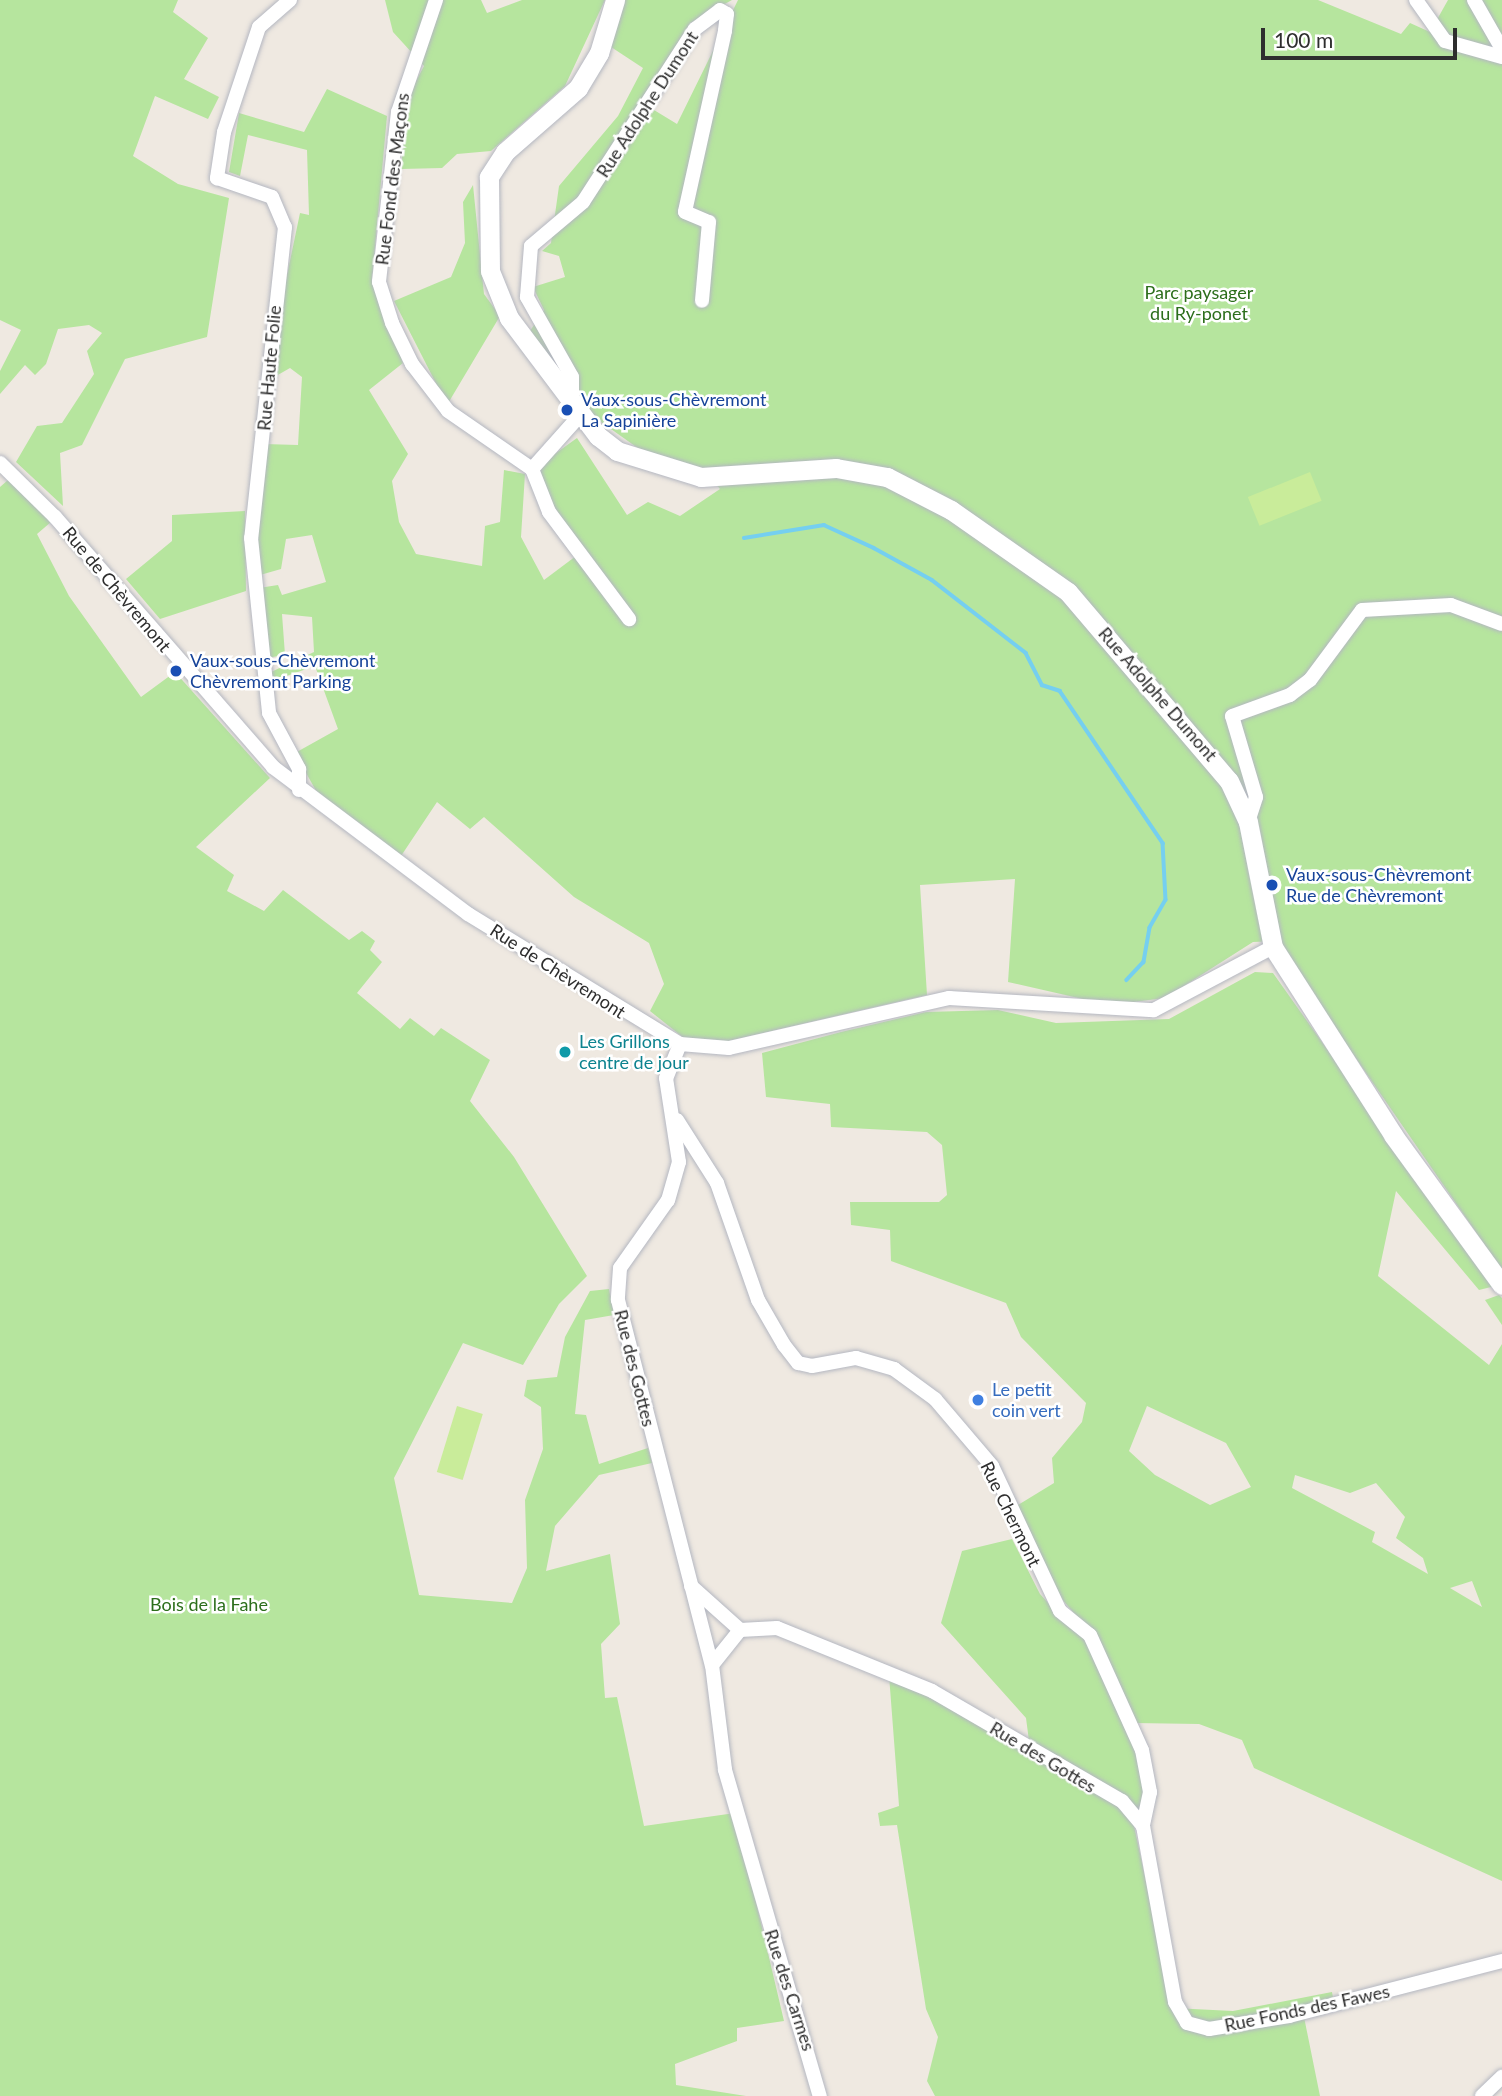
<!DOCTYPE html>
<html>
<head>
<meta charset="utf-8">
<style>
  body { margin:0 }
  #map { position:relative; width:1502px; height:2096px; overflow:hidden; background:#efe9e1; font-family:Lato,sans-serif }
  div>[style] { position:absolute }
  .green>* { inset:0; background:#b6e59e }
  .pitch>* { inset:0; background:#c9ec9a; transform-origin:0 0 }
  .stream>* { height:3.5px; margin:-1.75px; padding:0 1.75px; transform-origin:1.75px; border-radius:1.75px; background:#75cff0 }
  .roads { filter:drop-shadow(0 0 2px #b4b7c1) drop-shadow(0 0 2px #b4b7c1) }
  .street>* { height:14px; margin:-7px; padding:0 7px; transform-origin:7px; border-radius:7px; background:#fff }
  .secondary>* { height:19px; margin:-9.5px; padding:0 9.5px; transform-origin:9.5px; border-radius:9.5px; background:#fff }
  .dots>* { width:19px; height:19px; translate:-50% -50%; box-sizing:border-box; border:4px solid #fff; border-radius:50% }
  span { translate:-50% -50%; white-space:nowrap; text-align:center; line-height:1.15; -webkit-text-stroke:5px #fff; paint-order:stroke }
  .street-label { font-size:18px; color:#2e2e2e }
  .park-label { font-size:18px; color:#2c6e1b }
  .transit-label { font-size:18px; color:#164399 }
  .left { translate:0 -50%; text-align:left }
  .culture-label { font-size:18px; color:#0d838f }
  .shop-label { font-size:18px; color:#366cbe }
  .scale { position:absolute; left:1261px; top:28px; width:196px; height:32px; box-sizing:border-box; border:4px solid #2e2e2e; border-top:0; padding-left:9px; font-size:21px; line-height:24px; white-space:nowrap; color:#2e2e2e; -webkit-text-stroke:5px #fff; paint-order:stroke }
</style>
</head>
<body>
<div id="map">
  <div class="green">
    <div style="clip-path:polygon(0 0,178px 0,173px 12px,208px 38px,184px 79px,219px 97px,208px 119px,155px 96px,133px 156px,178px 184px,229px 198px,207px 337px,125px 359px,82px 445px,60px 453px,63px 506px,16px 462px,37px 426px,62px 423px,94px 374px,87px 351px,102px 333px,89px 325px,58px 329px,46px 364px,35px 375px,25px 365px,0 394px,0 371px,21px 330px,0 320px)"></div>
    <div style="clip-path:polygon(385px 0,481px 0,487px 13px,522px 0,605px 0,565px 86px,491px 151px,457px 154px,442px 168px,401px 169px,407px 98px,424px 66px,393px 32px)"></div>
    <div style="clip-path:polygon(621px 0,732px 0,690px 23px,628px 123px,654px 110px,677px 124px,738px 0,1318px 0,1401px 34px,1410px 23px,1430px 32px,1448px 0,1502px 0,1502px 1270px,1275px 941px,1253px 942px,1165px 998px,1109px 1005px,1008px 982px,1015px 879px,920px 885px,927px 995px,724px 1042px,685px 1039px,650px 1011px,664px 984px,649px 943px,574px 897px,484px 817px,470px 829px,437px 802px,401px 856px,320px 798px,295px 753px,338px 729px,315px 666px,275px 680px,271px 672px,314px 652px,312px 617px,282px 614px,285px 655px,260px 659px,253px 589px,278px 585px,282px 595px,326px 582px,312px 535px,286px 539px,281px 569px,253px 577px,264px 444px,298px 445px,302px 377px,290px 368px,276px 376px,282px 299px,300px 213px,309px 215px,307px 150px,248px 135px,240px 176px,229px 172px,239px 113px,304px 132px,327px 89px,387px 116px,372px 280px,403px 363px,369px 390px,408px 454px,392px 481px,399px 522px,416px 554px,482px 566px,485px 526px,500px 522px,504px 470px,525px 474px,521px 537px,544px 580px,576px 556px,546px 509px,538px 466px,577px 438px,627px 515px,648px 502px,680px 516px,720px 489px,705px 471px,649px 456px,594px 417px,528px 334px,544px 310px,533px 287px,565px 277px,559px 256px,542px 251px,551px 243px,559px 186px,618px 116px,643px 68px,608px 45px)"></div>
    <div style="clip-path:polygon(473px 185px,484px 294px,500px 316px,447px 405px,394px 301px,451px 277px,465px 243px,463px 202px)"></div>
    <div style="clip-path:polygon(8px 480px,51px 522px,37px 534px,69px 596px,141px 697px,175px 672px,270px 778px,196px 847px,234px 875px,227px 891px,264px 911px,283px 890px,349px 940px,362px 931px,375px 941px,370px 950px,382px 962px,357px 993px,400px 1029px,410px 1018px,434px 1036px,441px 1028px,490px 1060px,470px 1101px,514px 1157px,587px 1276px,559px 1304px,523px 1365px,463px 1343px,394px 1478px,419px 1595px,512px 1603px,527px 1568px,525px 1500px,543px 1449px,541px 1407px,524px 1396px,527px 1380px,557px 1377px,565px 1337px,590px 1291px,609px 1289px,614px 1315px,585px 1320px,575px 1414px,586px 1415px,599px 1464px,648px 1448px,652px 1463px,599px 1475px,555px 1526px,546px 1571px,610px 1554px,620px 1624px,601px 1644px,605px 1698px,617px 1697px,644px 1826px,735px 1813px,784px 2021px,737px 2028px,737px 2041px,675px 2064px,676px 2085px,746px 2096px,0 2096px,0 487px)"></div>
    <div style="clip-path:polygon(245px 511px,246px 591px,160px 619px,126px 579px,172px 541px,172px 515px)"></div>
    <div style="clip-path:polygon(evenodd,1255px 972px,1273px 973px,1495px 1286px,1479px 1290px,1396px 1191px,1378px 1276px,1489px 1365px,1502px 1344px,1502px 1881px,1254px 1768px,1242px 1740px,1199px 1724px,1134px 1723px,1147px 1795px,1140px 1811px,1029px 1741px,1026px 1718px,941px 1623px,962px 1551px,1012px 1539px,1040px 1594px,1070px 1627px,1079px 1619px,1049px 1584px,1018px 1505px,1054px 1483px,1052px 1458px,1082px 1422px,1086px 1403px,1021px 1337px,1006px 1303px,891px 1261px,890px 1230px,851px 1225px,850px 1202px,939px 1202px,947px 1195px,942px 1145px,927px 1132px,831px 1127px,830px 1104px,766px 1097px,762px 1053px,841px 1032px,926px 1012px,998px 1010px,1056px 1023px,1169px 1019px,1255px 972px,1147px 1406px,1226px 1443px,1251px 1487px,1210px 1505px,1155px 1475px,1129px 1451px,1147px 1406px,1255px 972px,1295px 1475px,1350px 1493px,1376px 1483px,1405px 1517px,1396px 1538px,1423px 1558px,1428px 1574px,1372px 1542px,1375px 1532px,1292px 1488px,1295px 1475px,1255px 972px,1472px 1581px,1482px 1607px,1450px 1588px,1472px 1581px)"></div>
    <div style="clip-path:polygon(1499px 1295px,1502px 1298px,1502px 1325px,1485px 1300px)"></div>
    <div style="clip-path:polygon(889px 1675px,1109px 1797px,1133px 1821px,1173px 2008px,1233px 2011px,1332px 1992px,1334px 2003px,1303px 2012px,1320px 2096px,935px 2096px,927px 2081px,938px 2037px,926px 2009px,897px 1825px,880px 1826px,878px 1813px,899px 1806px)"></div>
  </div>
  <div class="pitch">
    <div style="left:1310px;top:472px;width:31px;height:67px;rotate:68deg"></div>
    <div style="left:457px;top:1406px;width:27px;height:69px;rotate:17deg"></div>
  </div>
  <div class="stream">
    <div style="left:744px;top:538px;width:81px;rotate:-9.2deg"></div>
    <div style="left:824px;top:525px;width:55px;rotate:24.7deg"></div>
    <div style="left:874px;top:548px;width:66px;rotate:28.9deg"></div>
    <div style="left:932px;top:580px;width:119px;rotate:37.8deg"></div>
    <div style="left:1026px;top:653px;width:36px;rotate:63deg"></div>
    <div style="left:1042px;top:685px;width:19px;rotate:18deg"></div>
    <div style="left:1060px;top:691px;width:184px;rotate:55.9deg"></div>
    <div style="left:1163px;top:843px;width:57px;rotate:87deg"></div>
    <div style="left:1166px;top:900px;width:32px;rotate:120deg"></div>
    <div style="left:1150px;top:928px;width:35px;rotate:100deg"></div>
    <div style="left:1144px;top:962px;width:25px;rotate:133deg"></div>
  </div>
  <div class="roads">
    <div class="street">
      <div style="left:290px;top:0;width:41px;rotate:138.9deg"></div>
      <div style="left:259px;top:27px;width:111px;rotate:108.4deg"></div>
      <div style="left:224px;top:132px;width:47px;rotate:98.7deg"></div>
      <div style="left:217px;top:178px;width:58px;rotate:19.1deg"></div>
      <div style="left:272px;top:197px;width:33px;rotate:67deg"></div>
      <div style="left:285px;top:227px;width:313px;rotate:96.2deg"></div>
      <div style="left:251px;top:538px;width:176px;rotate:84.1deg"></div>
      <div style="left:269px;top:713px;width:64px;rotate:61.8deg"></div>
      <div style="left:299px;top:769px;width:21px;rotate:90deg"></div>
      <div style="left:436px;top:0;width:118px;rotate:108.7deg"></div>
      <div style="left:398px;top:112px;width:171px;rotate:96.4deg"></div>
      <div style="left:379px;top:282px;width:43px;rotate:72.4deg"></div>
      <div style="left:392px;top:323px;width:46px;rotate:64deg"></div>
      <div style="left:412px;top:364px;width:59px;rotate:52.5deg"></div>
      <div style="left:448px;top:411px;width:102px;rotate:34.6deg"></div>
      <div style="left:532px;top:469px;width:46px;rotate:68.4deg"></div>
      <div style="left:549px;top:512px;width:134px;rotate:53.2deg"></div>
      <div style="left:1416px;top:0;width:50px;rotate:54.7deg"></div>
      <div style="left:1445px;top:41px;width:59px;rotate:15.7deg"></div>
      <div style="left:1474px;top:0;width:56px;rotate:60.3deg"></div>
      <div style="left:572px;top:401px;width:24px;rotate:-90deg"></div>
      <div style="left:572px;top:377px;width:92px;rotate:-119.4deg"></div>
      <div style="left:527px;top:297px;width:51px;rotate:-85.5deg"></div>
      <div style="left:531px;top:246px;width:68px;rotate:-40.2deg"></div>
      <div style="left:583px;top:202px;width:206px;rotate:-57.1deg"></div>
      <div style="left:695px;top:29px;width:31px;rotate:-37deg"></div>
      <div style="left:720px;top:10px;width:8px;rotate:30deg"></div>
      <div style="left:727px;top:14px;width:17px;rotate:97deg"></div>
      <div style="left:725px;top:31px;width:185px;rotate:102.5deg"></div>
      <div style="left:685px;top:212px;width:26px;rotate:23deg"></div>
      <div style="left:709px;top:222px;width:79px;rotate:95.1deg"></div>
      <div style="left:0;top:463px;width:77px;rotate:44.5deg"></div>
      <div style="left:55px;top:517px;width:332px;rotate:48.9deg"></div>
      <div style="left:273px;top:767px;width:244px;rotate:37deg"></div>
      <div style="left:468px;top:914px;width:249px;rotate:31.5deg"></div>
      <div style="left:680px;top:1044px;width:49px;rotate:4.7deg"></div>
      <div style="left:729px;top:1048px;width:226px;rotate:-12.8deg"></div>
      <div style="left:949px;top:998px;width:205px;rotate:3.4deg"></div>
      <div style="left:1154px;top:1010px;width:135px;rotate:-27.9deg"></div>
      <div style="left:532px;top:469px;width:74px;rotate:-48.3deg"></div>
      <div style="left:1248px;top:822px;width:26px;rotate:-72deg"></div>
      <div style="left:1256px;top:797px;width:84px;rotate:-106.5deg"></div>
      <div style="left:1232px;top:716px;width:62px;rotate:-19.9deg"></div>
      <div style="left:1290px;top:695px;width:25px;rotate:-37deg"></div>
      <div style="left:1310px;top:680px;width:87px;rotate:-53.4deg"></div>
      <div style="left:1362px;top:610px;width:89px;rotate:-3.2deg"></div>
      <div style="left:1451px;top:605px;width:54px;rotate:20.4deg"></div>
      <div style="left:680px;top:1044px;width:37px;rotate:112deg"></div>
      <div style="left:666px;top:1078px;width:85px;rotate:81.2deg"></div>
      <div style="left:679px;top:1162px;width:40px;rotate:106deg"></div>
      <div style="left:668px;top:1200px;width:83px;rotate:125.2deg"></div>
      <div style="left:620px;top:1268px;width:32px;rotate:94deg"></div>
      <div style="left:618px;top:1300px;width:377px;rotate:75.6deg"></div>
      <div style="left:712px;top:1665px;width:106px;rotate:82.9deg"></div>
      <div style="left:725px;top:1770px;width:340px;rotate:73.8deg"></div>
      <div style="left:677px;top:1120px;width:75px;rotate:57.6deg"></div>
      <div style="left:717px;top:1183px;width:124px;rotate:70.7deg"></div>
      <div style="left:758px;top:1300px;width:52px;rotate:60deg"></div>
      <div style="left:784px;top:1345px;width:23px;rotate:52deg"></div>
      <div style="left:798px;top:1363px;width:14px;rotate:12deg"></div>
      <div style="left:812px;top:1366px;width:45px;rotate:-10.3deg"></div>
      <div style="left:856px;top:1358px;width:40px;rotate:16deg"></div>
      <div style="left:894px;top:1369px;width:51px;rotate:36.2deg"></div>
      <div style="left:935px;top:1399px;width:88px;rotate:49.6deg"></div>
      <div style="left:992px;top:1466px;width:160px;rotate:64.9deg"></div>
      <div style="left:1060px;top:1611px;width:38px;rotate:39deg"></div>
      <div style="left:1090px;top:1635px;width:126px;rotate:65.7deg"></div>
      <div style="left:1142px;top:1750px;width:43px;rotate:79.2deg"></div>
      <div style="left:1150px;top:1792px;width:35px;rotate:102deg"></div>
      <div style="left:1143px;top:1826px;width:179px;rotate:79.7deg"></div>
      <div style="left:1175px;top:2002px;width:24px;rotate:60deg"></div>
      <div style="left:1187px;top:2023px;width:23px;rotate:15deg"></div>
      <div style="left:1209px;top:2029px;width:81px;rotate:-9.2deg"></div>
      <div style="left:1289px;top:2016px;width:220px;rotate:-14.5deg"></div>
      <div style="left:691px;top:1586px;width:66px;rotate:41.9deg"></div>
      <div style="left:740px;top:1630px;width:37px;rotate:-3deg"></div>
      <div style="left:777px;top:1628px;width:167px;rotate:22.1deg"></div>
      <div style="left:932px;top:1691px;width:220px;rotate:30.1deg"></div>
      <div style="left:1122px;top:1801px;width:33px;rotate:50deg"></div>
      <div style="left:712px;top:1665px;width:45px;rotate:-51.3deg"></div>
      <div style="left:1482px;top:2096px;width:28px;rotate:-44deg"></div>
    </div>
    <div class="secondary">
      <div style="left:615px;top:0;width:55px;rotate:106.8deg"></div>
      <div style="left:599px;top:53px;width:41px;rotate:121deg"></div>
      <div style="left:578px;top:88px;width:97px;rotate:138.8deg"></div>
      <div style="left:505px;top:152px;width:30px;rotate:123deg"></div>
      <div style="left:489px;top:177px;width:94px;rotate:89.4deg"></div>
      <div style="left:490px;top:271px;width:51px;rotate:68deg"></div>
      <div style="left:509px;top:318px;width:148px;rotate:53deg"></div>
      <div style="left:598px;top:436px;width:24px;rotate:38deg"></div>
      <div style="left:617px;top:451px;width:88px;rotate:17.2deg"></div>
      <div style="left:701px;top:477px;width:135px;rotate:-3.8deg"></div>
      <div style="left:836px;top:468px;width:52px;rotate:10deg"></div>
      <div style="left:887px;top:477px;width:72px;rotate:27.3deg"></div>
      <div style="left:951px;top:510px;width:143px;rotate:35deg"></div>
      <div style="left:1068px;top:592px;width:248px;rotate:49.6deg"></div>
      <div style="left:1229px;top:781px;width:45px;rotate:65.1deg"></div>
      <div style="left:1248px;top:822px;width:127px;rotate:78.7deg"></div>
      <div style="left:1273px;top:947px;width:223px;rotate:57.4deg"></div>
      <div style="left:1393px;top:1135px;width:185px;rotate:54deg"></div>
    </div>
  </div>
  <div class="dots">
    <div style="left:567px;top:410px;background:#1a4fb4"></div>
    <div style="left:176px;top:671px;background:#1a4fb4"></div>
    <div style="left:1272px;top:885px;background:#1a4fb4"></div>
    <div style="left:565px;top:1052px;background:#0f9aa8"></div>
    <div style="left:978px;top:1400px;background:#3f7fe0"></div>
  </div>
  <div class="street-label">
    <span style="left:647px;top:104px;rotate:-57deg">Rue Adolphe Dumont</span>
    <span style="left:392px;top:179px;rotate:-83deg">Rue Fond des Maçons</span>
    <span style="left:269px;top:368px;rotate:-85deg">Rue Haute Folie</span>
    <span style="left:117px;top:589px;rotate:50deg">Rue de Chèvremont</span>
    <span style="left:1158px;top:694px;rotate:49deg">Rue Adolphe Dumont</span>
    <span style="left:558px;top:971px;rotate:33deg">Rue de Chèvremont</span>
    <span style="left:635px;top:1368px;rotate:76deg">Rue des Gottes</span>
    <span style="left:1011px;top:1514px;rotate:64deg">Rue Chermont</span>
    <span style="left:1043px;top:1757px;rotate:31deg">Rue des Gottes</span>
    <span style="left:790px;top:1990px;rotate:72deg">Rue des Carmes</span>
    <span style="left:1307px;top:2008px;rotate:-12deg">Rue Fonds des Fawes</span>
  </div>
  <div class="park-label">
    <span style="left:1199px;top:303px">Parc paysager<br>du Ry-ponet</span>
    <span style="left:209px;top:1604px">Bois de la Fahe</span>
  </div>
  <div class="transit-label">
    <span class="left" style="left:581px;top:410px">Vaux-sous-Chèvremont<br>La Sapinière</span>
    <span class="left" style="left:190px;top:671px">Vaux-sous-Chèvremont<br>Chèvremont Parking</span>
    <span class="left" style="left:1286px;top:885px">Vaux-sous-Chèvremont<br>Rue de Chèvremont</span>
  </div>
  <div class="culture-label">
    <span class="left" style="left:579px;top:1052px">Les Grillons<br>centre de jour</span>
  </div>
  <div class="shop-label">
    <span class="left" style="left:992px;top:1400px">Le petit<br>coin vert</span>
  </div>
  <div class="scale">100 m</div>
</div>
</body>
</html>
